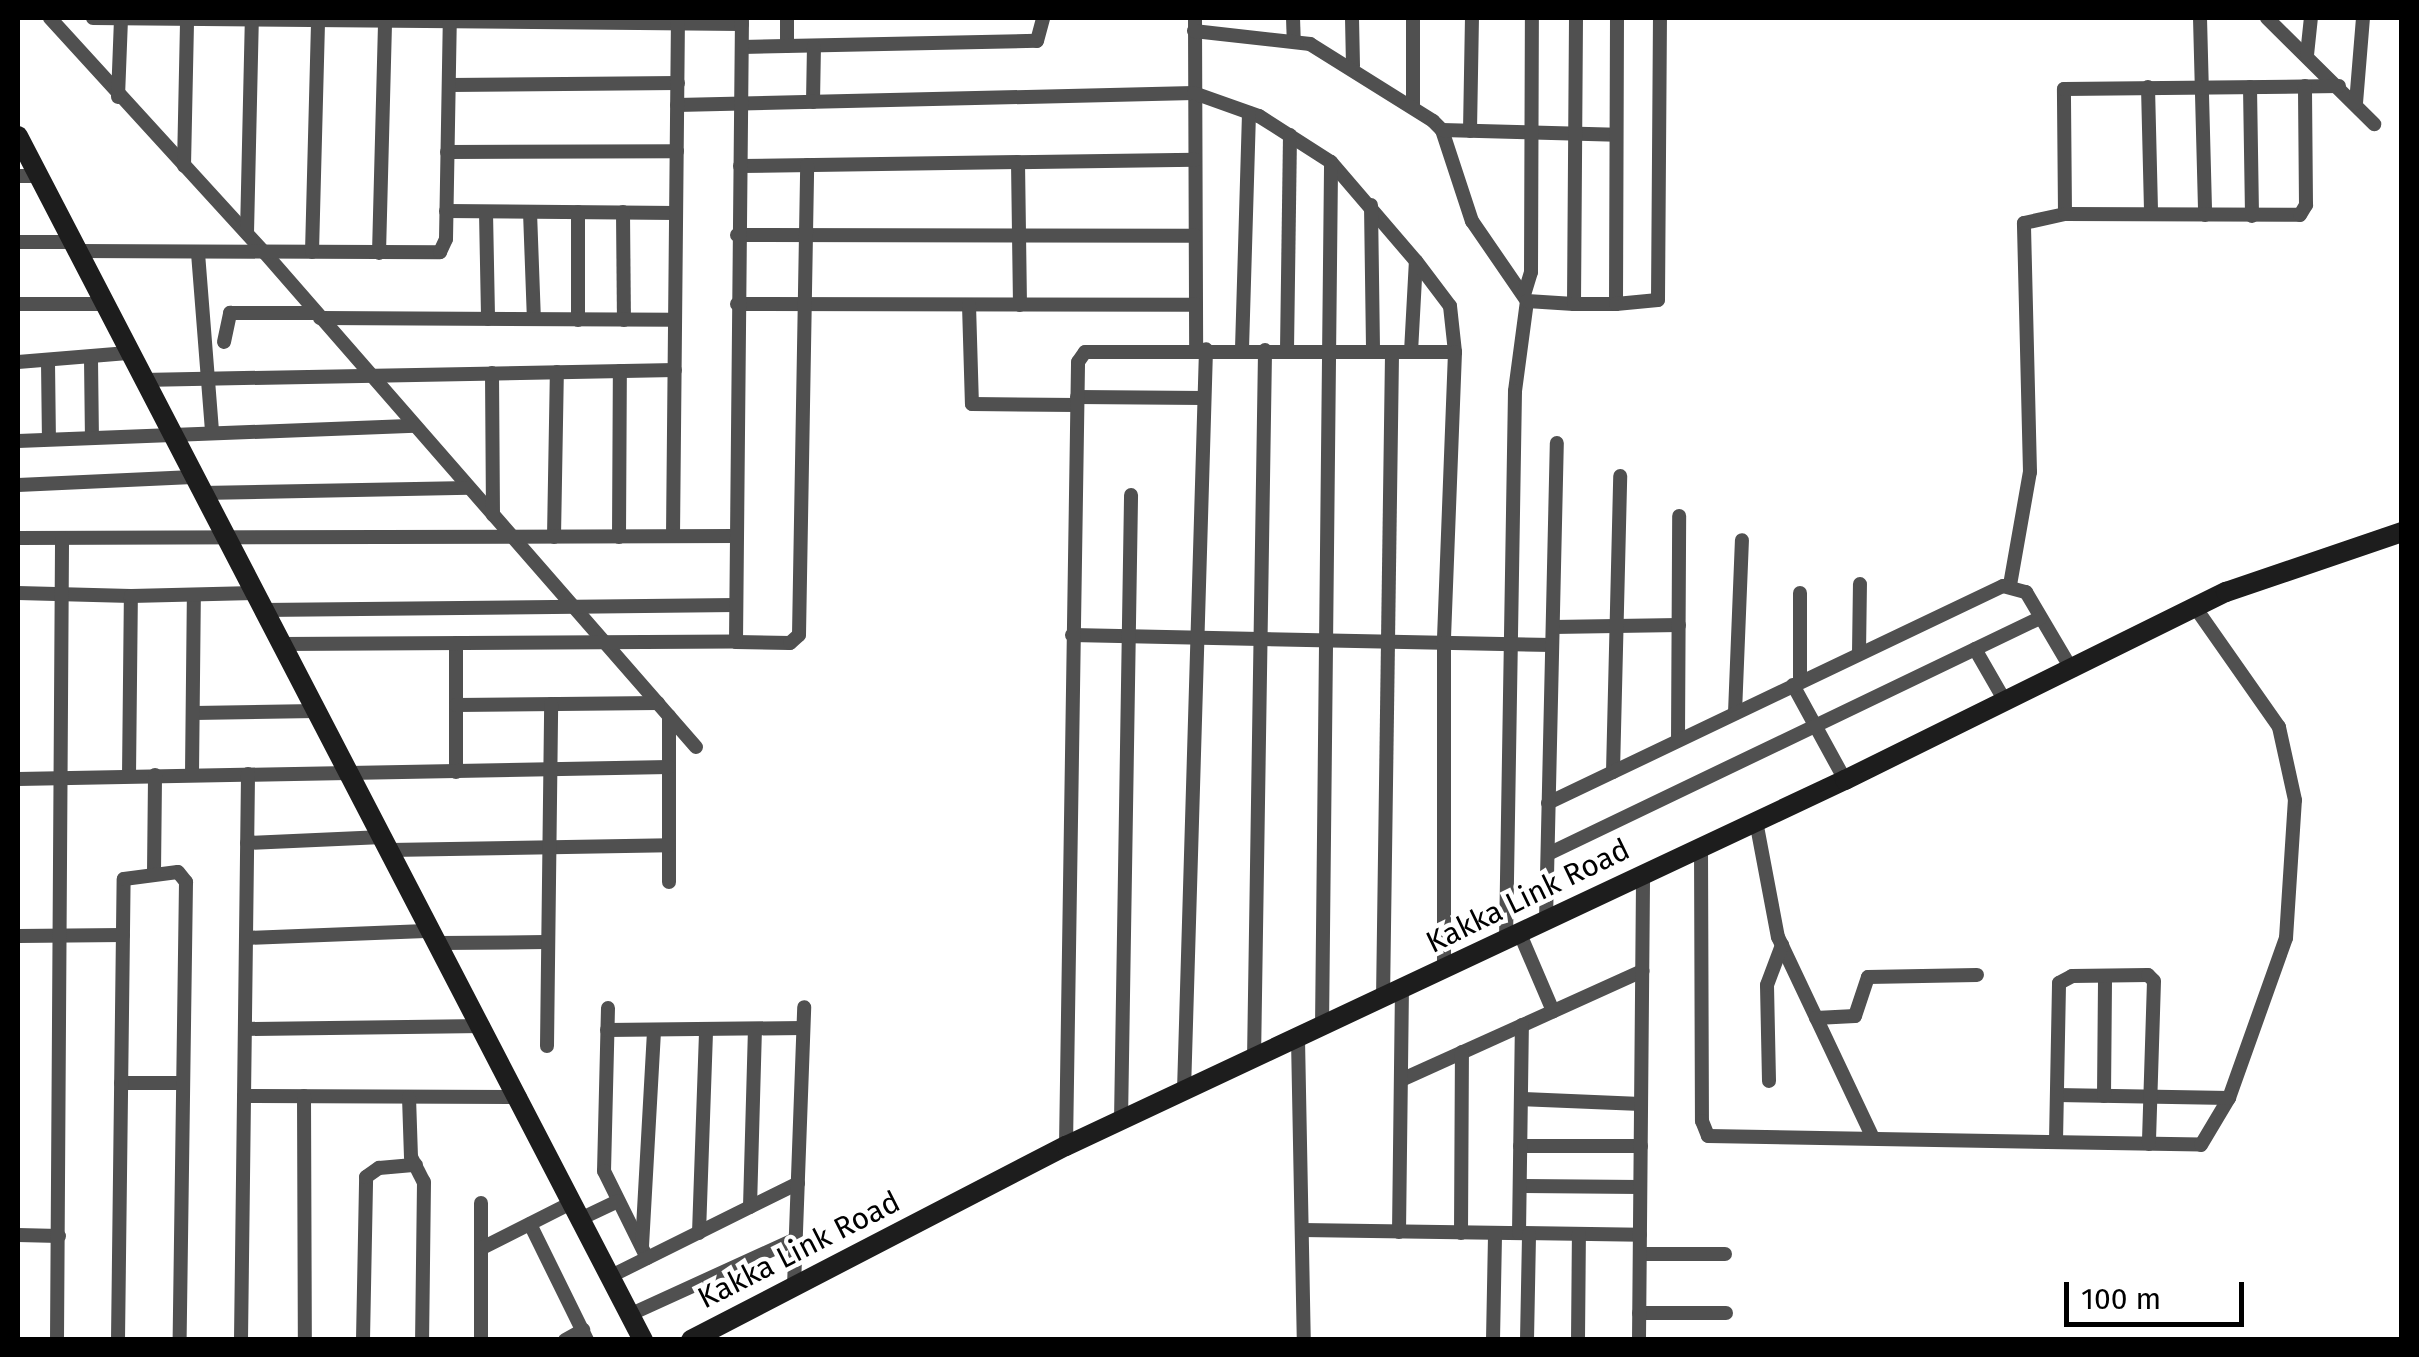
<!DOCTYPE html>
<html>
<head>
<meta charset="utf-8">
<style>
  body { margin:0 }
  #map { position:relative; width:2419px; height:1357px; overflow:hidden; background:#fff; font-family:"Fira Sans",sans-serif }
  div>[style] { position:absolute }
  .street>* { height:14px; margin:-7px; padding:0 7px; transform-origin:7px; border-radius:7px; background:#505050 }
  .secondary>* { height:20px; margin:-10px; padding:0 10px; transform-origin:10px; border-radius:10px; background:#1d1d1d }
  span { translate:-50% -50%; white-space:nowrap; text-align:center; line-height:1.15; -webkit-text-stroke:9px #fff; paint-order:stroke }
  .street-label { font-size:30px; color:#000 }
  .frame { position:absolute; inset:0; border:20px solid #000; pointer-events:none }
  .scale { position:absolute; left:2064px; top:1282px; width:180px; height:45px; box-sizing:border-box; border:5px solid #000; border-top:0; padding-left:12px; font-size:30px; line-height:35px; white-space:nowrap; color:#000; -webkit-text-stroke:8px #fff; paint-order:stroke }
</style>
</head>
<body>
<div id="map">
  <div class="street">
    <div style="left:50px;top:18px;width:317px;rotate:47.6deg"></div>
    <div style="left:264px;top:252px;width:657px;rotate:48.89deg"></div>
    <div style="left:93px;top:18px;width:649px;rotate:0.53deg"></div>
    <div style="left:1195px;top:18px;width:330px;rotate:89.8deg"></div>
    <div style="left:1293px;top:18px;width:23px;rotate:88deg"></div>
    <div style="left:1352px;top:18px;width:48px;rotate:88.8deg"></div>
    <div style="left:1413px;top:18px;width:88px;rotate:90deg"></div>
    <div style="left:2200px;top:18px;width:197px;rotate:88.5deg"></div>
    <div style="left:2267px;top:18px;width:151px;rotate:44.7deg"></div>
    <div style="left:1194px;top:31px;width:117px;rotate:6.4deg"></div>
    <div style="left:1310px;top:44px;width:145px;rotate:32deg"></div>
    <div style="left:1433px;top:121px;width:13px;rotate:45deg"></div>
    <div style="left:1442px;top:130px;width:96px;rotate:71.8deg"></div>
    <div style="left:1472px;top:221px;width:97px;rotate:55.5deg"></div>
    <div style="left:1527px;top:301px;width:91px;rotate:97.6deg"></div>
    <div style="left:1515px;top:391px;width:550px;rotate:90.94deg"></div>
    <div style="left:787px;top:46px;width:28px;rotate:-90deg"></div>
    <div style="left:742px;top:47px;width:295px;rotate:-1.2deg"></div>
    <div style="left:1037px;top:41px;width:24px;rotate:-75deg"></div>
    <div style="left:2307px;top:55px;width:37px;rotate:-84deg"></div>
    <div style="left:449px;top:85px;width:229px;rotate:-0.5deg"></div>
    <div style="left:2148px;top:87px;width:127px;rotate:88.6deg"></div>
    <div style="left:2250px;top:87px;width:129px;rotate:89.1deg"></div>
    <div style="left:118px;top:97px;width:79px;rotate:-87.8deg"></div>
    <div style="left:813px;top:102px;width:56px;rotate:-89deg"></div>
    <div style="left:2356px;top:103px;width:85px;rotate:-85.3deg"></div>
    <div style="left:677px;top:105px;width:517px;rotate:-1.33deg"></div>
    <div style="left:1194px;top:93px;width:69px;rotate:19.5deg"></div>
    <div style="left:1259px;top:116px;width:85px;rotate:32.6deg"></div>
    <div style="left:1331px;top:162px;width:130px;rotate:49.4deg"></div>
    <div style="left:1442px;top:130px;width:174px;rotate:1.6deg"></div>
    <div style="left:1470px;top:131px;width:113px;rotate:-89deg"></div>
    <div style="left:447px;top:152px;width:230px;rotate:-0.2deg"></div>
    <div style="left:1018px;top:162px;width:143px;rotate:89.2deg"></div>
    <div style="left:184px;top:166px;width:148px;rotate:-88.8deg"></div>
    <div style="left:740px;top:166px;width:455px;rotate:-0.8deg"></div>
    <div style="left:18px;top:176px;width:18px"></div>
    <div style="left:1371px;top:205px;width:146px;rotate:89.2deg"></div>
    <div style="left:446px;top:211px;width:230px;rotate:0.5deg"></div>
    <div style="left:486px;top:212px;width:107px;rotate:88.9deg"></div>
    <div style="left:530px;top:212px;width:107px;rotate:87.9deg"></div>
    <div style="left:578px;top:212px;width:108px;rotate:90deg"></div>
    <div style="left:623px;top:212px;width:108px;rotate:89.5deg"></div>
    <div style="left:2065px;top:214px;width:125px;rotate:-90.5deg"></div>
    <div style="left:2064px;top:89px;width:275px;rotate:-0.6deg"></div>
    <div style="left:247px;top:233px;width:215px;rotate:-88.7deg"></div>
    <div style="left:737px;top:235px;width:458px;rotate:0.1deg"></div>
    <div style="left:18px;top:242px;width:52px"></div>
    <div style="left:75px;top:251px;width:365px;rotate:0.2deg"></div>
    <div style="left:440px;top:252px;width:14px;rotate:-65deg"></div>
    <div style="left:446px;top:239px;width:221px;rotate:-89deg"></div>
    <div style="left:312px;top:252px;width:234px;rotate:-88.5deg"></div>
    <div style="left:198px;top:253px;width:180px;rotate:85.5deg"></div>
    <div style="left:379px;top:253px;width:235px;rotate:-88.5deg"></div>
    <div style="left:1524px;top:295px;width:24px;rotate:-73deg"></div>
    <div style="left:1531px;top:272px;width:254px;rotate:-89.8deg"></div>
    <div style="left:1527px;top:301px;width:47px;rotate:3.7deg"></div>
    <div style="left:1574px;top:304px;width:286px;rotate:-89.6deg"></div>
    <div style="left:18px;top:304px;width:84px"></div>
    <div style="left:737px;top:304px;width:459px;rotate:0.1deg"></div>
    <div style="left:1574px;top:304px;width:42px"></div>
    <div style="left:1616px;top:304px;width:286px;rotate:-89.8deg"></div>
    <div style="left:1616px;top:304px;width:42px;rotate:-5.4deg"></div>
    <div style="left:1658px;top:300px;width:282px;rotate:-89.6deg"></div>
    <div style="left:969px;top:305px;width:99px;rotate:88.3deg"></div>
    <div style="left:972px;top:404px;width:105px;rotate:0.5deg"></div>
    <div style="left:320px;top:318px;width:355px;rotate:0.3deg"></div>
    <div style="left:224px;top:342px;width:30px;rotate:-78deg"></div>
    <div style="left:230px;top:313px;width:85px"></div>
    <div style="left:1242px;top:349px;width:236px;rotate:-88.3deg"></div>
    <div style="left:1287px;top:350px;width:215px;rotate:-89.2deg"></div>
    <div style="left:1411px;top:352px;width:91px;rotate:-86.9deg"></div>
    <div style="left:1416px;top:261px;width:56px;rotate:52.9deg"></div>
    <div style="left:1450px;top:306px;width:46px;rotate:83.8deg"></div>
    <div style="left:91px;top:359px;width:79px;rotate:89.3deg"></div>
    <div style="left:18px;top:362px;width:110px;rotate:-4.7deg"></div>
    <div style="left:48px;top:362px;width:77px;rotate:89.3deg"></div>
    <div style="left:492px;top:373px;width:142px;rotate:89.6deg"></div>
    <div style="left:142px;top:380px;width:533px;rotate:-1.07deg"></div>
    <div style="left:1077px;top:397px;width:127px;rotate:0.5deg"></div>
    <div style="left:18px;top:441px;width:397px;rotate:-2.2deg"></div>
    <div style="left:18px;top:485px;width:175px;rotate:-2.6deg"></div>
    <div style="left:202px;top:493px;width:267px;rotate:-1.1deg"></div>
    <div style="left:673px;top:536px;width:518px;rotate:-89.45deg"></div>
    <div style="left:554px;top:537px;width:165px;rotate:-89deg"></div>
    <div style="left:619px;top:537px;width:166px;rotate:-89.7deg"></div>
    <div style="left:18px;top:538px;width:719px;rotate:-0.16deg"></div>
    <div style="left:2010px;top:585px;width:115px;rotate:-80deg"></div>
    <div style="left:2030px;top:472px;width:249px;rotate:-91.4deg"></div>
    <div style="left:2024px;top:223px;width:42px;rotate:-12.4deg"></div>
    <div style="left:2065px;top:214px;width:235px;rotate:0.2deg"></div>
    <div style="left:2300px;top:215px;width:12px;rotate:-59deg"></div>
    <div style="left:2306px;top:205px;width:119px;rotate:-90.5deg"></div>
    <div style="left:18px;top:593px;width:113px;rotate:1.5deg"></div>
    <div style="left:263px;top:610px;width:473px;rotate:-0.6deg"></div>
    <div style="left:1553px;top:627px;width:126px;rotate:-0.9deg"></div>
    <div style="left:1072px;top:635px;width:480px;rotate:1.2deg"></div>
    <div style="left:736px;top:642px;width:54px;rotate:1.1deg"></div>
    <div style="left:790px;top:643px;width:12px;rotate:-42deg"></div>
    <div style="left:799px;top:635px;width:470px;rotate:-89deg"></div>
    <div style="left:456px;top:643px;width:129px;rotate:90deg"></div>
    <div style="left:281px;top:644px;width:455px;rotate:-0.3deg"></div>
    <div style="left:736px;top:642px;width:624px;rotate:-89.45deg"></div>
    <div style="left:1975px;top:649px;width:62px;rotate:60.1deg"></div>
    <div style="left:1859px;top:653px;width:69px;rotate:-89.2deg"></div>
    <div style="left:1800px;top:681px;width:88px;rotate:-90deg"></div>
    <div style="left:1793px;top:685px;width:108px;rotate:61.3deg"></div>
    <div style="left:456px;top:705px;width:202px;rotate:-0.6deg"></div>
    <div style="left:194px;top:713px;width:122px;rotate:-0.9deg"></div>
    <div style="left:1735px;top:713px;width:173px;rotate:-87.7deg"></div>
    <div style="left:669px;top:716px;width:166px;rotate:90deg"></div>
    <div style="left:1678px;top:740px;width:224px;rotate:-89.7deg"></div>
    <div style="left:1613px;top:772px;width:296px;rotate:-88.6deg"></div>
    <div style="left:192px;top:774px;width:179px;rotate:-89.4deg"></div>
    <div style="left:129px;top:776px;width:180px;rotate:-89.4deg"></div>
    <div style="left:131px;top:596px;width:123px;rotate:-1.4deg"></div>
    <div style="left:18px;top:779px;width:651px;rotate:-1.06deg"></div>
    <div style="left:1548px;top:803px;width:504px;rotate:-25.5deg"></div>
    <div style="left:2003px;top:586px;width:24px;rotate:15deg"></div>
    <div style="left:2026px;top:592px;width:91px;rotate:59.5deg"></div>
    <div style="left:1756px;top:821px;width:118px;rotate:79.3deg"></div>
    <div style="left:1778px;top:937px;width:222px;rotate:64.7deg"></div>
    <div style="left:247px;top:843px;width:136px;rotate:-2.5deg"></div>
    <div style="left:1701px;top:846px;width:275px;rotate:89.8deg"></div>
    <div style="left:1702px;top:1121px;width:16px;rotate:68deg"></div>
    <div style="left:1708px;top:1136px;width:493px;rotate:1deg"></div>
    <div style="left:2201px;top:1145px;width:55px;rotate:-59.2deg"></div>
    <div style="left:2229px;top:1098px;width:170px;rotate:-70.4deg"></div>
    <div style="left:2286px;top:938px;width:138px;rotate:-86.3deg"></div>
    <div style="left:2295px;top:800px;width:75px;rotate:-102.4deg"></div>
    <div style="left:2279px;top:727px;width:146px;rotate:-125deg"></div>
    <div style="left:390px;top:850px;width:279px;rotate:-1deg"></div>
    <div style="left:1548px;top:854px;width:546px;rotate:-25.63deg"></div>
    <div style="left:154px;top:873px;width:98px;rotate:-89.4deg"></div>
    <div style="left:1546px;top:920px;width:477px;rotate:-88.7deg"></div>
    <div style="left:1520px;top:934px;width:84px;rotate:66.8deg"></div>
    <div style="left:18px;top:936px;width:105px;rotate:-0.5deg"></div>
    <div style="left:246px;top:938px;width:186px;rotate:-2.2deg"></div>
    <div style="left:439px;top:943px;width:107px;rotate:-0.5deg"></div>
    <div style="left:1383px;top:999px;width:647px;rotate:-89.2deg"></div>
    <div style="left:608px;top:1008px;width:163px;rotate:91.4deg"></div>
    <div style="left:604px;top:1171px;width:97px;rotate:63.7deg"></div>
    <div style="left:1816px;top:1018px;width:39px;rotate:-3deg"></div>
    <div style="left:1855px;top:1016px;width:41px;rotate:-71.6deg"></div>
    <div style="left:1868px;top:977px;width:109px;rotate:-1.1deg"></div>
    <div style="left:1322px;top:1028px;width:866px;rotate:-89.4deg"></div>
    <div style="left:245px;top:1029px;width:238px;rotate:-0.7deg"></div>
    <div style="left:607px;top:1030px;width:196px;rotate:-0.6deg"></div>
    <div style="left:1298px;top:1039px;width:301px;rotate:88.9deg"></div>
    <div style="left:547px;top:1046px;width:342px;rotate:-89.3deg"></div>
    <div style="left:1254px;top:1060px;width:710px;rotate:-89.11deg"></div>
    <div style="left:1401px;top:1080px;width:265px;rotate:-24.3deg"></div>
    <div style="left:1769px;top:1081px;width:96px;rotate:-91.2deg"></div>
    <div style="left:1767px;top:985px;width:43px;rotate:-69.4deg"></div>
    <div style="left:121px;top:1083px;width:61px"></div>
    <div style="left:1184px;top:1091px;width:742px;rotate:-88.3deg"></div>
    <div style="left:2057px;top:1095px;width:172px;rotate:1deg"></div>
    <div style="left:244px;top:1096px;width:276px;rotate:0.2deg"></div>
    <div style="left:304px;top:1096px;width:244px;rotate:89.8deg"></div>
    <div style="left:2104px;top:1096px;width:120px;rotate:-89.5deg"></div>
    <div style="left:409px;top:1097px;width:60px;rotate:88.1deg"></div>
    <div style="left:411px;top:1157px;width:28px;rotate:63deg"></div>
    <div style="left:424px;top:1182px;width:158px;rotate:90.7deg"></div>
    <div style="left:1521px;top:1099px;width:120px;rotate:2.4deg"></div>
    <div style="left:1121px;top:1121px;width:626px;rotate:-89.08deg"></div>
    <div style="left:2056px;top:1141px;width:158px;rotate:-88.9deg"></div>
    <div style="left:2059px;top:983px;width:15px;rotate:-28deg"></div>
    <div style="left:2072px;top:976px;width:76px;rotate:-0.8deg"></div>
    <div style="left:2148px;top:975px;width:8px;rotate:45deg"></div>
    <div style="left:2154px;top:981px;width:163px;rotate:91.8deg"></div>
    <div style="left:1066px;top:1146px;width:784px;rotate:-89.12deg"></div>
    <div style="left:1078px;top:362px;width:12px;rotate:-55deg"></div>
    <div style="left:1085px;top:352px;width:370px"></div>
    <div style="left:1455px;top:352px;width:291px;rotate:92.2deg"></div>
    <div style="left:1444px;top:643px;width:328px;rotate:90deg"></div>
    <div style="left:1520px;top:1146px;width:121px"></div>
    <div style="left:1520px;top:1186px;width:120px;rotate:0.5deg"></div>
    <div style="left:481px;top:1203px;width:137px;rotate:90deg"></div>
    <div style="left:750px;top:1207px;width:178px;rotate:-88.4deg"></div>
    <div style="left:578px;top:1220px;width:44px;rotate:-25.4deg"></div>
    <div style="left:530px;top:1224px;width:129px;rotate:63.8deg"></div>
    <div style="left:1302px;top:1230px;width:338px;rotate:0.8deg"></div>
    <div style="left:1399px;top:1232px;width:242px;rotate:-89.3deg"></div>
    <div style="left:699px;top:1233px;width:204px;rotate:-88deg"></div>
    <div style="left:1461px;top:1233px;width:181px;rotate:-89.7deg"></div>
    <div style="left:1519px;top:1233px;width:208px;rotate:-89.2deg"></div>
    <div style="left:18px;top:1235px;width:41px;rotate:1.4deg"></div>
    <div style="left:642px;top:1246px;width:216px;rotate:-86.8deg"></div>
    <div style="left:482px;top:1248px;width:97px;rotate:-26.8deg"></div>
    <div style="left:1640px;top:1254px;width:85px"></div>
    <div style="left:609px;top:1277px;width:211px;rotate:-26.4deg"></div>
    <div style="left:794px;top:1286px;width:279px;rotate:-87.9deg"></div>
    <div style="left:1639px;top:1313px;width:87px"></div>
    <div style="left:629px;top:1315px;width:183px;rotate:-24.5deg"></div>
    <div style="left:57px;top:1340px;width:802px;rotate:-89.64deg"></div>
    <div style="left:118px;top:1340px;width:461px;rotate:-89.3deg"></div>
    <div style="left:124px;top:879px;width:54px;rotate:-7.4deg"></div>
    <div style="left:178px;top:872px;width:13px;rotate:51deg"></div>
    <div style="left:186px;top:882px;width:458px;rotate:90.8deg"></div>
    <div style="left:241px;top:1340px;width:566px;rotate:-89.29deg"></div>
    <div style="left:363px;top:1340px;width:163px;rotate:-88.9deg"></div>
    <div style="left:366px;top:1177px;width:16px;rotate:-35deg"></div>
    <div style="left:379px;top:1168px;width:37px;rotate:-5deg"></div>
    <div style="left:565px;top:1340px;width:21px;rotate:-29deg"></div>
    <div style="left:1493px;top:1340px;width:107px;rotate:-88.9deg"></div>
    <div style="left:1527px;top:1340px;width:106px;rotate:-88.9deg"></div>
    <div style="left:1578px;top:1340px;width:106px;rotate:-89.5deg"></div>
    <div style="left:1639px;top:1340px;width:467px;rotate:-89.5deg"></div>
  </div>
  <div class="secondary">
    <div style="left:18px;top:136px;width:1357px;rotate:62.57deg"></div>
    <div style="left:691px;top:1340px;width:422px;rotate:-27.4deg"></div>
    <div style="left:1066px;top:1146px;width:861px;rotate:-25.17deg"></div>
    <div style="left:1845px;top:780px;width:425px;rotate:-26.3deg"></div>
    <div style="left:2226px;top:592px;width:186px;rotate:-18.8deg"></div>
  </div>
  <div class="street-label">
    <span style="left:1528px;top:896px;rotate:-26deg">Kakka Link Road</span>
    <span style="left:799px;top:1250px;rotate:-27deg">Kakka Link Road</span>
  </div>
  <div class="frame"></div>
  <div class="scale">100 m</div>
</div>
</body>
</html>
